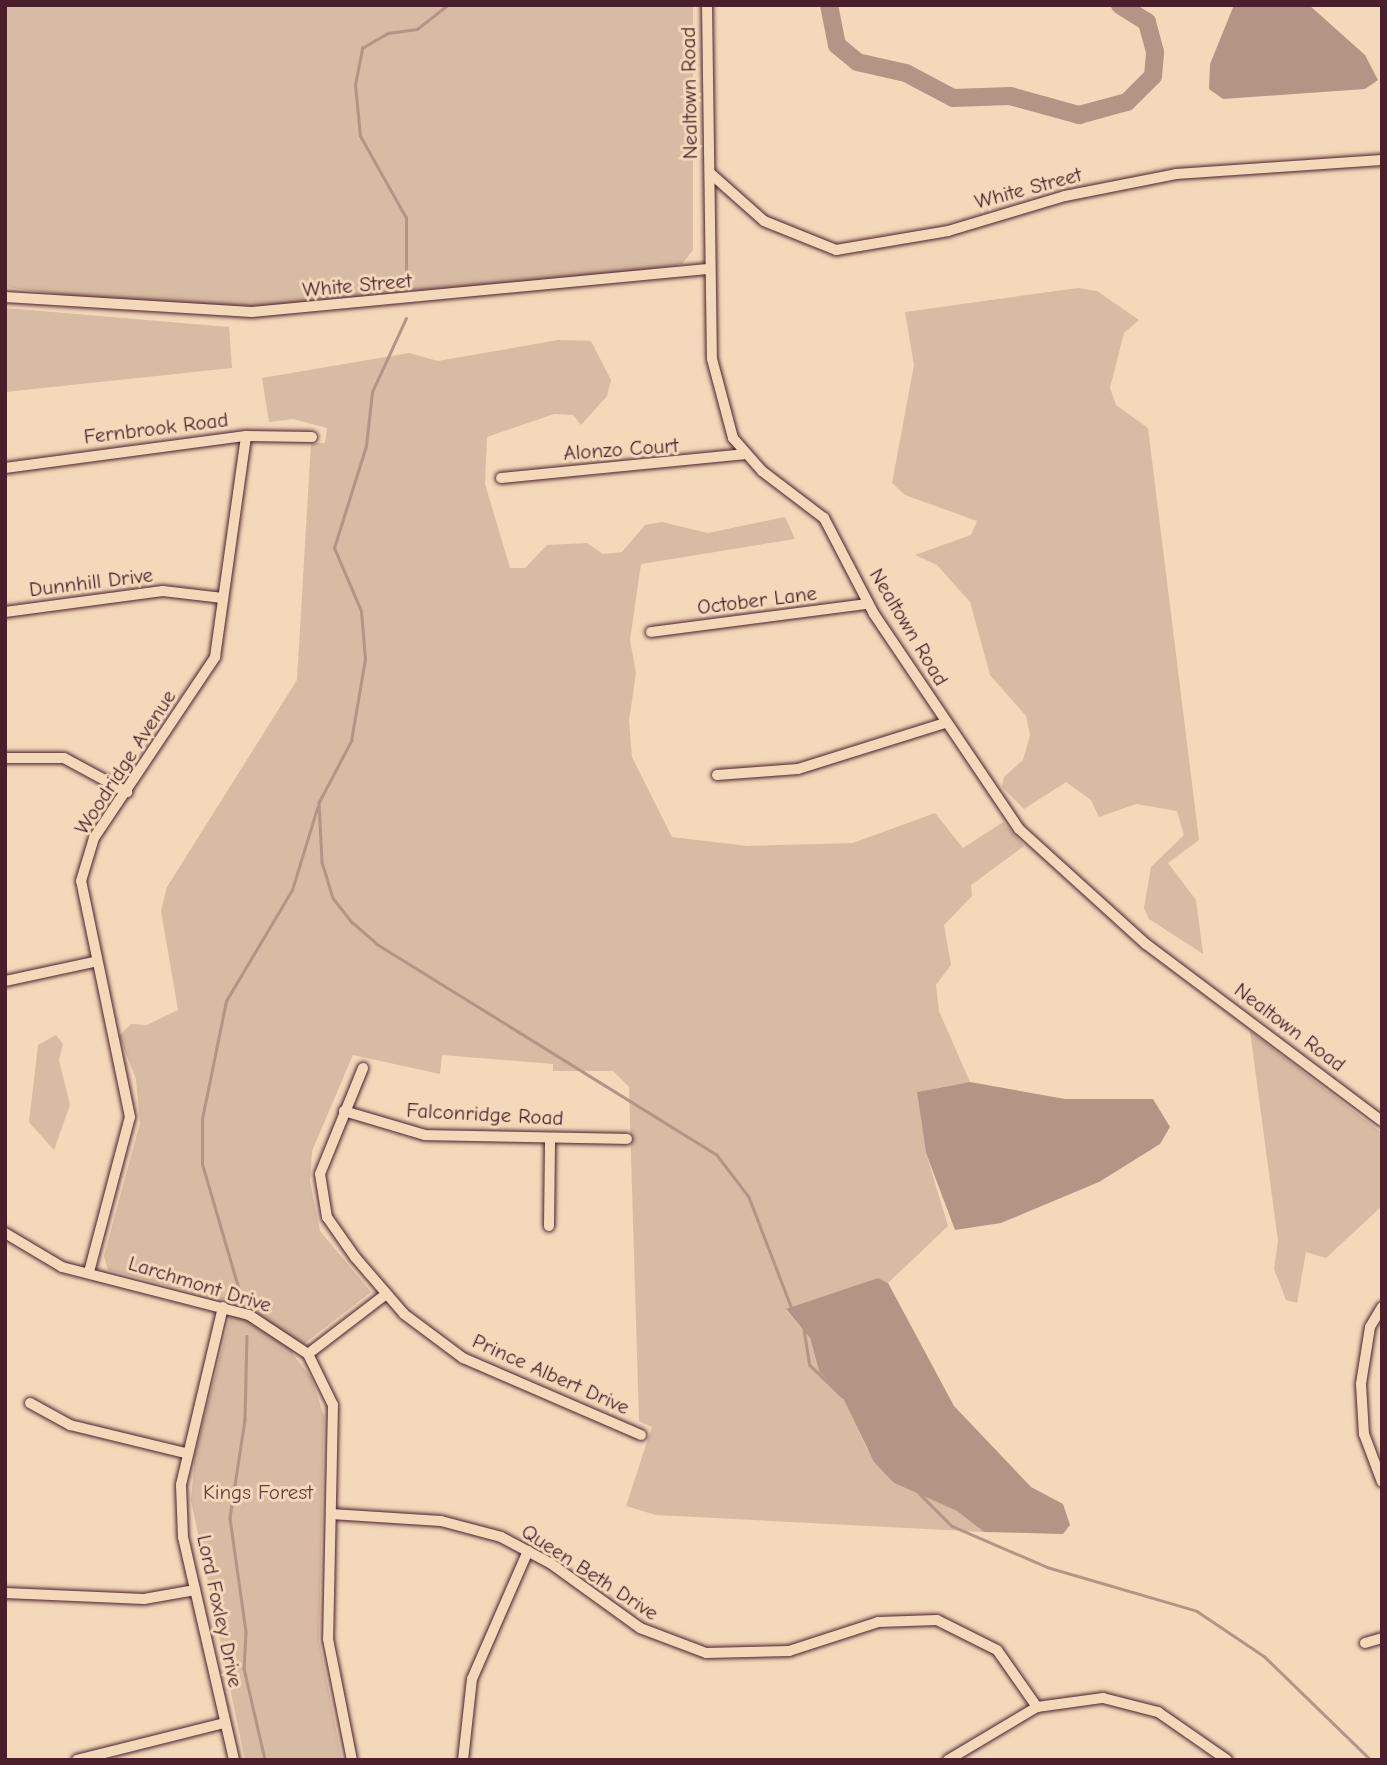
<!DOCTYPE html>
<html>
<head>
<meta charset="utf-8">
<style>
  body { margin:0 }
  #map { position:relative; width:1387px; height:1765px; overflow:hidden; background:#f3d9ba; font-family:"Comic Neue",sans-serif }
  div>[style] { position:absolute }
  .green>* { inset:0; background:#d7bba2 }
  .water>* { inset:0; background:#b49485 }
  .stream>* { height:2.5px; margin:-1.25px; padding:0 1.25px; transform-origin:1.25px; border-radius:1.25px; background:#b49485 }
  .river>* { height:18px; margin:-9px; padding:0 9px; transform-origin:9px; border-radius:9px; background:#b49485 }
  .roads { filter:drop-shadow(0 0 2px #4a1f2b) drop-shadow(0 0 2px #4a1f2b) }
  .minor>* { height:10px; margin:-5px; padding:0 5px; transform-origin:5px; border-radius:5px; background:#f3d9ba }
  span { translate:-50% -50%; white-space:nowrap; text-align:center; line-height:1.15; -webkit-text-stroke:6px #f3d9ba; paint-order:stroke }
  .street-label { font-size:21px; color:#4a1f2b }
  .park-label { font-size:21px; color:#663e43 }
  .frame { position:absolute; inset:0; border:7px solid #4a1f2b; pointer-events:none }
</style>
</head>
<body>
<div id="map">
  <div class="green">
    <div style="clip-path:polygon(5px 5px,693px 5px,693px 250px,682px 264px,650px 269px,272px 307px,132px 304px,5px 287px)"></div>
    <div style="clip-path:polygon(1078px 288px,1097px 291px,1139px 320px,1124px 333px,1110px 388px,1116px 405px,1148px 428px,1199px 840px,1168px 863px,1196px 900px,1203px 954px,1149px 919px,1144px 908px,1151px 867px,1184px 835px,1177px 811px,1136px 804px,1099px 817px,1091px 800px,1066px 782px,1024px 809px,1002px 787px,1004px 777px,1023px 760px,1030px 735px,1026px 716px,990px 675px,970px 602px,937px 565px,915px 555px,971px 535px,977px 521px,905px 495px,892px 483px,914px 365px,905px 312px)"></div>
    <div style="clip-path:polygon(5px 308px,229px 327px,232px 368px,5px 392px)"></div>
    <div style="clip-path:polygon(558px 340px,591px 341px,611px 380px,607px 396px,581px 425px,573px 415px,554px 414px,487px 437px,485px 484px,510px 568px,525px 568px,547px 545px,587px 543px,603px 554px,622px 552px,645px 525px,662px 522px,708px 533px,785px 517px,795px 539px,641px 564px,630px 640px,636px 673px,629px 721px,632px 757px,672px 837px,748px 846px,853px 843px,935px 813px,963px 848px,1003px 822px,1024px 846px,971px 885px,972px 896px,944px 925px,951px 965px,936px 985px,939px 1011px,970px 1082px,917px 1092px,926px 1153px,948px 1226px,888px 1283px,878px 1278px,786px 1310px,810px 1338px,819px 1371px,842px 1396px,867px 1449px,894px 1483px,957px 1511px,984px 1532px,656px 1515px,626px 1506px,652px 1427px,639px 1421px,629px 1087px,613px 1071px,553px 1071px,553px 1064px,442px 1055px,440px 1074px,353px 1055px,312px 1151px,310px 1181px,320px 1231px,371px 1292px,292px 1353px,312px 1379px,324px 1416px,319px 1641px,342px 1760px,245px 1760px,191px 1500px,195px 1454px,234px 1302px,108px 1270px,104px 1256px,140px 1123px,136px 1079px,119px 1036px,131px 1024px,147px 1025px,178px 1010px,161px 911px,167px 887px,297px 680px,311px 443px,325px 443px,327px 428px,293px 419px,269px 422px,262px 378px,409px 353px,438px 361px)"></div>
    <div style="clip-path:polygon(1250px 1031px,1382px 1133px,1382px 1206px,1326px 1258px,1306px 1252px,1297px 1303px,1286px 1300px,1274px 1269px,1278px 1241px)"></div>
    <div style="clip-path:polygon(56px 1035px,63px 1044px,59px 1060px,70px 1105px,54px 1150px,29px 1122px,38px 1045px)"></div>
  </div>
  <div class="water">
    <div style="clip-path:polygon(1234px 5px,1309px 5px,1365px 55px,1378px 80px,1365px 89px,1223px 99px,1209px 89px,1210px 64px)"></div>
    <div style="clip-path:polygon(970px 1082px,1065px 1099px,1153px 1099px,1170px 1127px,1160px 1144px,1099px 1182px,1001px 1223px,955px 1230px,926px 1153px,917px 1092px)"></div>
    <div style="clip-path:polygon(878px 1278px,888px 1283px,954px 1406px,1031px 1487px,1063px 1504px,1070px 1525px,1063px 1534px,984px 1532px,957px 1511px,894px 1483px,874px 1462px,842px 1396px,819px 1371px,810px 1338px,786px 1309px)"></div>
  </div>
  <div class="stream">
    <div style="left:406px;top:286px;width:68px;rotate:-90deg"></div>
    <div style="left:406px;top:218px;width:94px;rotate:-119.3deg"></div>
    <div style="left:360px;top:136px;width:51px;rotate:-95.6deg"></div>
    <div style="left:355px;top:85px;width:38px;rotate:-79deg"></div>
    <div style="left:362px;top:48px;width:30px;rotate:-30deg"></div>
    <div style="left:388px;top:33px;width:29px;rotate:-8deg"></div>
    <div style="left:417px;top:29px;width:39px;rotate:-38deg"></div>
    <div style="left:319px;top:802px;width:60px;rotate:87.1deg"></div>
    <div style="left:322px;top:862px;width:38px;rotate:73deg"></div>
    <div style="left:333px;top:898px;width:31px;rotate:52deg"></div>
    <div style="left:352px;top:922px;width:33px;rotate:41deg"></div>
    <div style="left:377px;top:944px;width:400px;rotate:31.8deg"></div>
    <div style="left:717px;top:1155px;width:53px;rotate:52.7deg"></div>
    <div style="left:749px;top:1197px;width:120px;rotate:69deg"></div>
    <div style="left:319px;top:802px;width:69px;rotate:-62.3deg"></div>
    <div style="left:351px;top:741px;width:83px;rotate:-80.3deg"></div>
    <div style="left:365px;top:659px;width:48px;rotate:-94.8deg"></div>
    <div style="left:361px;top:611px;width:69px;rotate:-113.2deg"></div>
    <div style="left:334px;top:548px;width:107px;rotate:-72.6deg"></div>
    <div style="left:366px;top:446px;width:54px;rotate:-83.7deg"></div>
    <div style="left:372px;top:392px;width:81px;rotate:-65.3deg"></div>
    <div style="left:240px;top:1294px;width:135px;rotate:-106.3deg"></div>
    <div style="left:202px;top:1164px;width:45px;rotate:-90deg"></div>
    <div style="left:202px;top:1119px;width:120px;rotate:-78.5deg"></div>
    <div style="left:226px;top:1001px;width:129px;rotate:-59.3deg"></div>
    <div style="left:292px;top:890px;width:86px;rotate:-73deg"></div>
    <div style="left:804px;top:1329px;width:36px;rotate:81deg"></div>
    <div style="left:810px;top:1365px;width:45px;rotate:44.1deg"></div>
    <div style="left:247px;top:1336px;width:84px;rotate:91.4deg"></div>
    <div style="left:245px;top:1420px;width:99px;rotate:98.7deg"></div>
    <div style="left:230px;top:1518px;width:115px;rotate:82deg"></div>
    <div style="left:246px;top:1632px;width:36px;rotate:93deg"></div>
    <div style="left:244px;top:1668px;width:94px;rotate:77.1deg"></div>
    <div style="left:919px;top:1493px;width:47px;rotate:45deg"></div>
    <div style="left:952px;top:1526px;width:103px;rotate:23.3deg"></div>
    <div style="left:1047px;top:1567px;width:156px;rotate:16.3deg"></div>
    <div style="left:1197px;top:1611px;width:81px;rotate:33.9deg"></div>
    <div style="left:1264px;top:1656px;width:149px;rotate:44.2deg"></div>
  </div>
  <div class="river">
    <div style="left:829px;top:5px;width:41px;rotate:78.7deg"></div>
    <div style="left:837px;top:45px;width:26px;rotate:40deg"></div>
    <div style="left:857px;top:62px;width:50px;rotate:12.7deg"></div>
    <div style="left:906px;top:73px;width:53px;rotate:28deg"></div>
    <div style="left:953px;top:98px;width:57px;rotate:-2deg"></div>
    <div style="left:1010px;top:96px;width:72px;rotate:15.4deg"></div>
    <div style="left:1079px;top:115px;width:50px;rotate:-15.2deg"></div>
    <div style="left:1127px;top:102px;width:37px;rotate:-45deg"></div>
    <div style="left:1153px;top:76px;width:24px;rotate:-85deg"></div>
    <div style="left:1155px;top:52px;width:31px;rotate:-105deg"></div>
    <div style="left:1147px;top:22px;width:32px;rotate:-148deg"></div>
  </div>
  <div class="roads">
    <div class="minor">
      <div style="left:707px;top:5px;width:354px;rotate:89.2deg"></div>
      <div style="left:712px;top:359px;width:82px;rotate:75.1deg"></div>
      <div style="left:733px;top:438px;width:44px;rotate:48.7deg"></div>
      <div style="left:762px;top:471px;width:78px;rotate:37.2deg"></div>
      <div style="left:824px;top:518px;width:108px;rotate:62.5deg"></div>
      <div style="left:874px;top:614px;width:259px;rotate:56deg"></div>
      <div style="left:1019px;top:829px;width:171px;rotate:42.2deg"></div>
      <div style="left:1146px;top:944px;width:295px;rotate:36.9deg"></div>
      <div style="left:710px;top:173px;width:72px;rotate:41.6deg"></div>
      <div style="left:764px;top:221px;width:78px;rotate:21.9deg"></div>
      <div style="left:836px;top:250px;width:114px;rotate:-9.6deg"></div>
      <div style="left:948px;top:231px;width:122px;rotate:-16.7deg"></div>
      <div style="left:1065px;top:196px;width:113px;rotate:-11.2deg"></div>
      <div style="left:1176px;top:174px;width:206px;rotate:-3.9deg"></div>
      <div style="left:5px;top:297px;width:247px;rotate:3.5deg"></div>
      <div style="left:252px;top:312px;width:460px;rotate:-5.4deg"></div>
      <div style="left:5px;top:468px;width:243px;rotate:-7.6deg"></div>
      <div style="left:246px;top:436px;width:66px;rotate:0.9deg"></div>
      <div style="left:501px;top:478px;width:244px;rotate:-5.6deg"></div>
      <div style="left:5px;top:612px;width:159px;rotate:-7.6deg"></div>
      <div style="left:163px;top:591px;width:60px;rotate:6.7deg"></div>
      <div style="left:651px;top:632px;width:219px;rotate:-7.4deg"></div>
      <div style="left:5px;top:758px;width:59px"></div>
      <div style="left:64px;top:758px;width:72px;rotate:28.4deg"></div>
      <div style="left:717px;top:775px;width:81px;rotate:-4.2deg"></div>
      <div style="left:798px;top:769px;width:154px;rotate:-17.4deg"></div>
      <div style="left:5px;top:981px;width:91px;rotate:-12.1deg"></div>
      <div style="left:363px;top:1068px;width:114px;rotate:112.1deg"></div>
      <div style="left:320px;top:1174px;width:44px;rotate:80.8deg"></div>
      <div style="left:327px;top:1217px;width:49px;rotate:55deg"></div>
      <div style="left:355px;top:1257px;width:75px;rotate:49.3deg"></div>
      <div style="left:404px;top:1314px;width:74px;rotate:36.7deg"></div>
      <div style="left:463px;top:1358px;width:194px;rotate:23.4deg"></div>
      <div style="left:344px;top:1111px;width:84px;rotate:16.5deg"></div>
      <div style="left:425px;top:1135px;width:202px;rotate:1.1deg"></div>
      <div style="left:549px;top:1226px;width:88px;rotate:-89.3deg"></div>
      <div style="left:5px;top:1233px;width:66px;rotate:30.8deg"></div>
      <div style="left:62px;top:1267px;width:193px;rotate:14.4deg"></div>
      <div style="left:249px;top:1315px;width:71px;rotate:33.5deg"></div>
      <div style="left:308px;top:1354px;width:57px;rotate:63.9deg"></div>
      <div style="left:333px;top:1405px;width:234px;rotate:91.2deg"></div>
      <div style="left:328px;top:1639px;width:123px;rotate:78.8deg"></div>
      <div style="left:89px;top:1272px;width:160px;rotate:-75.2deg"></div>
      <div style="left:130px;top:1117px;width:241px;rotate:-101.7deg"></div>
      <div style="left:81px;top:881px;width:45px;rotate:-73.2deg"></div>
      <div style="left:94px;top:838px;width:218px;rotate:-56.2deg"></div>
      <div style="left:215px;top:657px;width:223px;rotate:-82deg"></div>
      <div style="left:223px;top:1307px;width:183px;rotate:103.3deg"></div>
      <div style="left:181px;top:1485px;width:52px;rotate:87.8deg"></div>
      <div style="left:183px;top:1537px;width:229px;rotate:77.1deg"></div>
      <div style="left:1382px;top:1307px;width:23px;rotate:121deg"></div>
      <div style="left:1370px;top:1327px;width:58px;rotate:99deg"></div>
      <div style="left:1361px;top:1384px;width:50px;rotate:86.6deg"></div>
      <div style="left:1364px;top:1434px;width:51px;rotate:69.4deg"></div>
      <div style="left:308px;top:1354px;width:97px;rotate:-37.5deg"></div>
      <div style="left:30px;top:1403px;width:46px;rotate:28.8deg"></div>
      <div style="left:70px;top:1425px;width:118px;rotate:13.7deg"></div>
      <div style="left:331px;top:1514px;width:110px;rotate:3.6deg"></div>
      <div style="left:441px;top:1521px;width:62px;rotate:14.9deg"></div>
      <div style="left:501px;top:1537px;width:55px;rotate:28deg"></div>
      <div style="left:550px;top:1563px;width:111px;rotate:35.8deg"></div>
      <div style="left:640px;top:1628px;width:71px;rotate:20.7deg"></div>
      <div style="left:706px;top:1653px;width:83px;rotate:-1.4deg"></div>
      <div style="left:789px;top:1651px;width:94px;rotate:-18deg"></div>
      <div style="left:878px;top:1622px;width:59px;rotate:-1.9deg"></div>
      <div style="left:937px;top:1620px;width:67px;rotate:26.6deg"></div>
      <div style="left:997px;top:1650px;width:70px;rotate:54.9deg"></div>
      <div style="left:5px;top:1593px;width:139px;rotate:2.5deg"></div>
      <div style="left:144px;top:1599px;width:52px;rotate:-10deg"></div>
      <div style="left:1365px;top:1643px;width:18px;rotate:-16deg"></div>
      <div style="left:77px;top:1760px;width:152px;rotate:-14.1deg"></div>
      <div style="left:463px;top:1760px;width:81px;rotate:-83.7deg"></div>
      <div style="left:472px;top:1679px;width:140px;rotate:-66.4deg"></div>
      <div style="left:948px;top:1760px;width:104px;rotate:-30.8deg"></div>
      <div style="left:1037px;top:1707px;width:67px;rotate:-7.8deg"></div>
      <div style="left:1103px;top:1698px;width:57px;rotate:14.3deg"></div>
      <div style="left:1158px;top:1712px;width:84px;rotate:34.8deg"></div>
    </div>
  </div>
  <div class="street-label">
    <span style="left:689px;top:93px;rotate:-91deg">Nealtown Road</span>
    <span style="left:1028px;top:188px;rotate:-15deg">White Street</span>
    <span style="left:357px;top:285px;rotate:-5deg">White Street</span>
    <span style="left:156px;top:428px;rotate:-7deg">Fernbrook Road</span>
    <span style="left:621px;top:449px;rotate:-4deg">Alonzo Court</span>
    <span style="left:91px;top:582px;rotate:-7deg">Dunnhill Drive</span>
    <span style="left:757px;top:600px;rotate:-7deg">October Lane</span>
    <span style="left:909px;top:627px;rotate:59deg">Nealtown Road</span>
    <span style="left:125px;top:762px;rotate:-57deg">Woodridge Avenue</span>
    <span style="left:1290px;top:1027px;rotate:37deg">Nealtown Road</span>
    <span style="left:485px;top:1114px;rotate:3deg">Falconridge Road</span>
    <span style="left:200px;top:1284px;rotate:17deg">Larchmont Drive</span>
    <span style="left:551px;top:1374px;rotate:24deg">Prince Albert Drive</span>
    <span style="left:590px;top:1572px;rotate:33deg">Queen Beth Drive</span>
    <span style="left:220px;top:1611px;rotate:78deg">Lord Foxley Drive</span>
  </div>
  <div class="park-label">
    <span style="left:258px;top:1492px">Kings Forest</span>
  </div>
  <div class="frame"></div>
</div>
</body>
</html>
